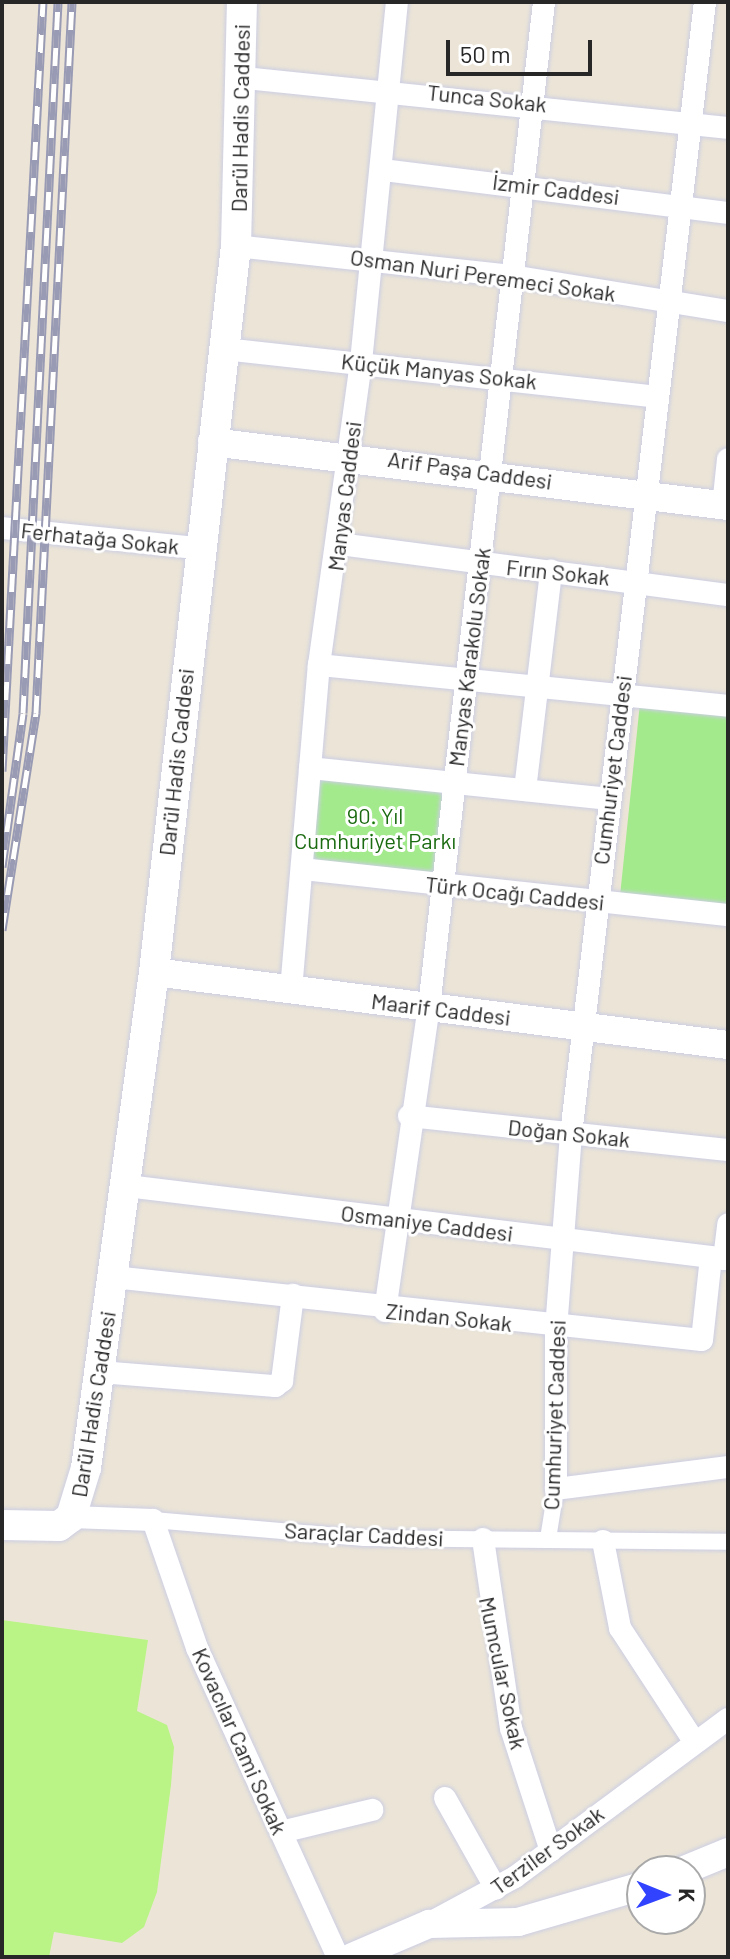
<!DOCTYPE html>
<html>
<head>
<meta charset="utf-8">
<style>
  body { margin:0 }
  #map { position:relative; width:730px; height:1959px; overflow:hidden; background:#ece5d7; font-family:Barlow,sans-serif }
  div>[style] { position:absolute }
  .green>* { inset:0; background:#a3ea8c; transform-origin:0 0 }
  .pitch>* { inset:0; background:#baf386 }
  .roads { filter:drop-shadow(0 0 2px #cccee3) drop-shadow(0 0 2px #cccee3) }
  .pedestrian>* { height:16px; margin:-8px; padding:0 8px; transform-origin:8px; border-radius:8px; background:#fff }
  .minor>* { height:22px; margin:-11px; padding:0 11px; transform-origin:11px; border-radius:11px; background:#fff }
  .tertiary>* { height:28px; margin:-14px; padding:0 14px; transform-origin:14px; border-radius:14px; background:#fff }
  .secondary>* { height:30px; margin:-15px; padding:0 15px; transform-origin:15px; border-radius:15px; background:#fff }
  .rail>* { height:9px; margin-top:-4.5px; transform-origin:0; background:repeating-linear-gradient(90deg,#fff 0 18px,#999bb5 0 36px); box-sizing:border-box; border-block:2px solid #999bb5 }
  span { translate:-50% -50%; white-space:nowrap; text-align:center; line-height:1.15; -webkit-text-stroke:6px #fff; paint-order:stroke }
  .street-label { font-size:22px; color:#272727 }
  .park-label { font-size:22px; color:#1b6b11 }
  .frame { position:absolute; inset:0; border:4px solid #272727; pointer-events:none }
  .north { position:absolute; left:626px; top:1855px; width:80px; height:80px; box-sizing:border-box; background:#fff; border:2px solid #a9a9a9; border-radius:50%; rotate:91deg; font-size:22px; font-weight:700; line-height:32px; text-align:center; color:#272727 }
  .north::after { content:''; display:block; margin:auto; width:28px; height:36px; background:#3143ff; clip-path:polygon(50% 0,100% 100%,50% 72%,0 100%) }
  .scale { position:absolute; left:446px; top:40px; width:146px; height:36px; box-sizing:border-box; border:4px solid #272727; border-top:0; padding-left:10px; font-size:24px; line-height:28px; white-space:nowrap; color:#272727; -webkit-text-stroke:6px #fff; paint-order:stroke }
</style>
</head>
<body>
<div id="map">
  <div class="green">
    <div style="clip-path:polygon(640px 703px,728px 714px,728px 905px,620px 896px)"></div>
    <div style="left:316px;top:775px;width:128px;height:91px;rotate:6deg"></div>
  </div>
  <div class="pitch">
    <div style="clip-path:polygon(2px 1620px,148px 1640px,137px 1711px,167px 1725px,174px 1747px,171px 1785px,157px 1892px,144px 1927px,122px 1943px,54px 1932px,49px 1957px,2px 1957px)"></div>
  </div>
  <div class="roads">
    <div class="pedestrian">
      <div style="left:153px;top:1520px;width:212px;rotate:4.9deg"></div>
      <div style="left:364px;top:1538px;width:364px;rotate:0.6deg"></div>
      <div style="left:548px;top:1539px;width:51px;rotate:-80.9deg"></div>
    </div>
    <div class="minor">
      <div style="left:705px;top:2px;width:1140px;rotate:96.75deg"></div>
      <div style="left:571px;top:1134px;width:194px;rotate:94.4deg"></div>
      <div style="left:556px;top:1327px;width:162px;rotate:90deg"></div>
      <div style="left:556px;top:1489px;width:173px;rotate:-7.3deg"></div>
      <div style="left:245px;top:78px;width:486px;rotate:5.9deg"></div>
      <div style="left:383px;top:170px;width:348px;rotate:7.1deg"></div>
      <div style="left:236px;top:246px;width:278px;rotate:6.2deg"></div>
      <div style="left:512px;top:276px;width:219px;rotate:9.2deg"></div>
      <div style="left:224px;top:349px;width:432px;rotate:6.3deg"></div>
      <div style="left:723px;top:506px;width:47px;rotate:-83.9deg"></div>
      <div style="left:2px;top:528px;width:196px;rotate:5.9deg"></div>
      <div style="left:340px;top:544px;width:391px;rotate:7.5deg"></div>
      <div style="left:319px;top:665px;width:411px;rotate:5.7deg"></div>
      <div style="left:310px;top:768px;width:300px;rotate:5.9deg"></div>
      <div style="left:525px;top:790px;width:221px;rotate:-83.2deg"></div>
      <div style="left:303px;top:869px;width:427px;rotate:6.2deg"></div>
      <div style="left:291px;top:990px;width:326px;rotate:-85.1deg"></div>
      <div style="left:319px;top:665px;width:306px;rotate:-82.1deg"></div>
      <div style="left:361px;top:362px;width:362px;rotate:-84.3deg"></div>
      <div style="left:409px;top:1116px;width:321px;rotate:6.1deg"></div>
      <div style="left:127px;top:1186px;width:605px;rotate:6.93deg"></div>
      <div style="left:724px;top:1259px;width:35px;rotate:-83deg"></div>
      <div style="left:113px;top:1277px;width:592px;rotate:6.11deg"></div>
      <div style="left:702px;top:1340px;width:83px;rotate:-83.8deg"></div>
      <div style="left:385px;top:1311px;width:307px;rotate:-81.8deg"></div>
      <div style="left:429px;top:1007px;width:1012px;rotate:-83.47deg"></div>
      <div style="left:100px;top:1372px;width:176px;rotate:4.6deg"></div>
      <div style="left:275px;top:1386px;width:9px;rotate:-36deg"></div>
      <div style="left:282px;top:1381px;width:87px;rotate:-82.7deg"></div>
      <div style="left:71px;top:1517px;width:82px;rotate:2.1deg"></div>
      <div style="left:153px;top:1520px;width:135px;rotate:71deg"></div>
      <div style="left:197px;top:1648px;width:340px;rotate:65.5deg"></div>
      <div style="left:483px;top:1539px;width:191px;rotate:81.6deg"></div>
      <div style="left:511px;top:1728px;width:129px;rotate:72deg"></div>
      <div style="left:603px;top:1541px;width:89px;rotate:78.9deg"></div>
      <div style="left:620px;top:1628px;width:135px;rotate:56.8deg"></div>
      <div style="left:445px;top:1798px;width:104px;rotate:60.7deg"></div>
      <div style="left:281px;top:1832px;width:94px;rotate:-13.6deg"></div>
      <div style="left:430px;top:1923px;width:97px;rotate:-28.4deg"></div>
      <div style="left:515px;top:1877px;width:265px;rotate:-36.6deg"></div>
    </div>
    <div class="tertiary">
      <div style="left:212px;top:442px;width:520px;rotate:7.07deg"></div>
      <div style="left:154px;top:972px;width:579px;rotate:7.25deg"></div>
      <div style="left:682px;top:1871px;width:50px;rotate:-22.4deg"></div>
      <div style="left:352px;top:1957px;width:84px;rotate:-23.2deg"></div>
      <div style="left:429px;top:1924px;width:89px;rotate:-1.3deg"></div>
      <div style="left:518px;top:1922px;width:129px;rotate:-16.2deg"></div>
    </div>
    <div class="secondary">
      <div style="left:2px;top:1525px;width:57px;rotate:1deg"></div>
      <div style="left:59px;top:1526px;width:15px;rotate:-37deg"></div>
      <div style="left:71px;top:1517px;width:51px;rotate:-73deg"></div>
      <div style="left:86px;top:1468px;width:501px;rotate:-82.19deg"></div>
      <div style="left:154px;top:972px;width:731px;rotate:-83.56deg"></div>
      <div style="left:236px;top:246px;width:244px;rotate:-88.6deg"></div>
    </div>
  </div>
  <div class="rail">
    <div style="left:2px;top:771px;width:770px;rotate:-86.95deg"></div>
    <div style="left:2px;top:867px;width:155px;rotate:-82.2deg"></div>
    <div style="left:23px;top:713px;width:712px;rotate:-87.18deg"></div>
    <div style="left:2px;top:930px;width:220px;rotate:-81.1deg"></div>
    <div style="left:36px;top:713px;width:712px;rotate:-87.1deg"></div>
  </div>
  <div class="street-label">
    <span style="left:487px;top:98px;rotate:6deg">Tunca Sokak</span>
    <span style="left:240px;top:118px;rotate:-89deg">Darül Hadis Caddesi</span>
    <span style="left:556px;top:189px;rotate:7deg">İzmir Caddesi</span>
    <span style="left:483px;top:275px;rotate:8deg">Osman Nuri Peremeci Sokak</span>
    <span style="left:439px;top:371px;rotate:6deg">Küçük Manyas Sokak</span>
    <span style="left:470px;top:470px;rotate:8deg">Arif Paşa Caddesi</span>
    <span style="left:344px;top:496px;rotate:-83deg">Manyas Caddesi</span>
    <span style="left:100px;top:538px;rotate:6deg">Ferhatağa Sokak</span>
    <span style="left:558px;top:572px;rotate:6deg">Fırın Sokak</span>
    <span style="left:469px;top:657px;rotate:-83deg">Manyas Karakolu Sokak</span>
    <span style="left:176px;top:762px;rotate:-84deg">Darül Hadis Caddesi</span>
    <span style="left:612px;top:770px;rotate:-83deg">Cumhuriyet Caddesi</span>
    <span style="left:515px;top:893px;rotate:6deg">Türk Ocağı Caddesi</span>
    <span style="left:441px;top:1009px;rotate:7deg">Maarif Caddesi</span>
    <span style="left:569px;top:1133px;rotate:6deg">Doğan Sokak</span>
    <span style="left:427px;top:1223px;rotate:7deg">Osmaniye Caddesi</span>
    <span style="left:449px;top:1317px;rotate:6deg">Zindan Sokak</span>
    <span style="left:93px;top:1404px;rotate:-81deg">Darül Hadis Caddesi</span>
    <span style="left:554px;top:1415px;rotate:-88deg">Cumhuriyet Caddesi</span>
    <span style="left:364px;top:1534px;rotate:3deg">Saraçlar Caddesi</span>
    <span style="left:503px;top:1673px;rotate:78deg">Mumcular Sokak</span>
    <span style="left:240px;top:1741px;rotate:66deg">Kovacılar Cami Sokak</span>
    <span style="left:547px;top:1850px;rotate:-36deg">Terziler Sokak</span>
  </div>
  <div class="park-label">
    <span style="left:375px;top:828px">90. Yıl<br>Cumhuriyet Parkı</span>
  </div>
  <div class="frame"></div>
  <div class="north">K</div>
  <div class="scale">50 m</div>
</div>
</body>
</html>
